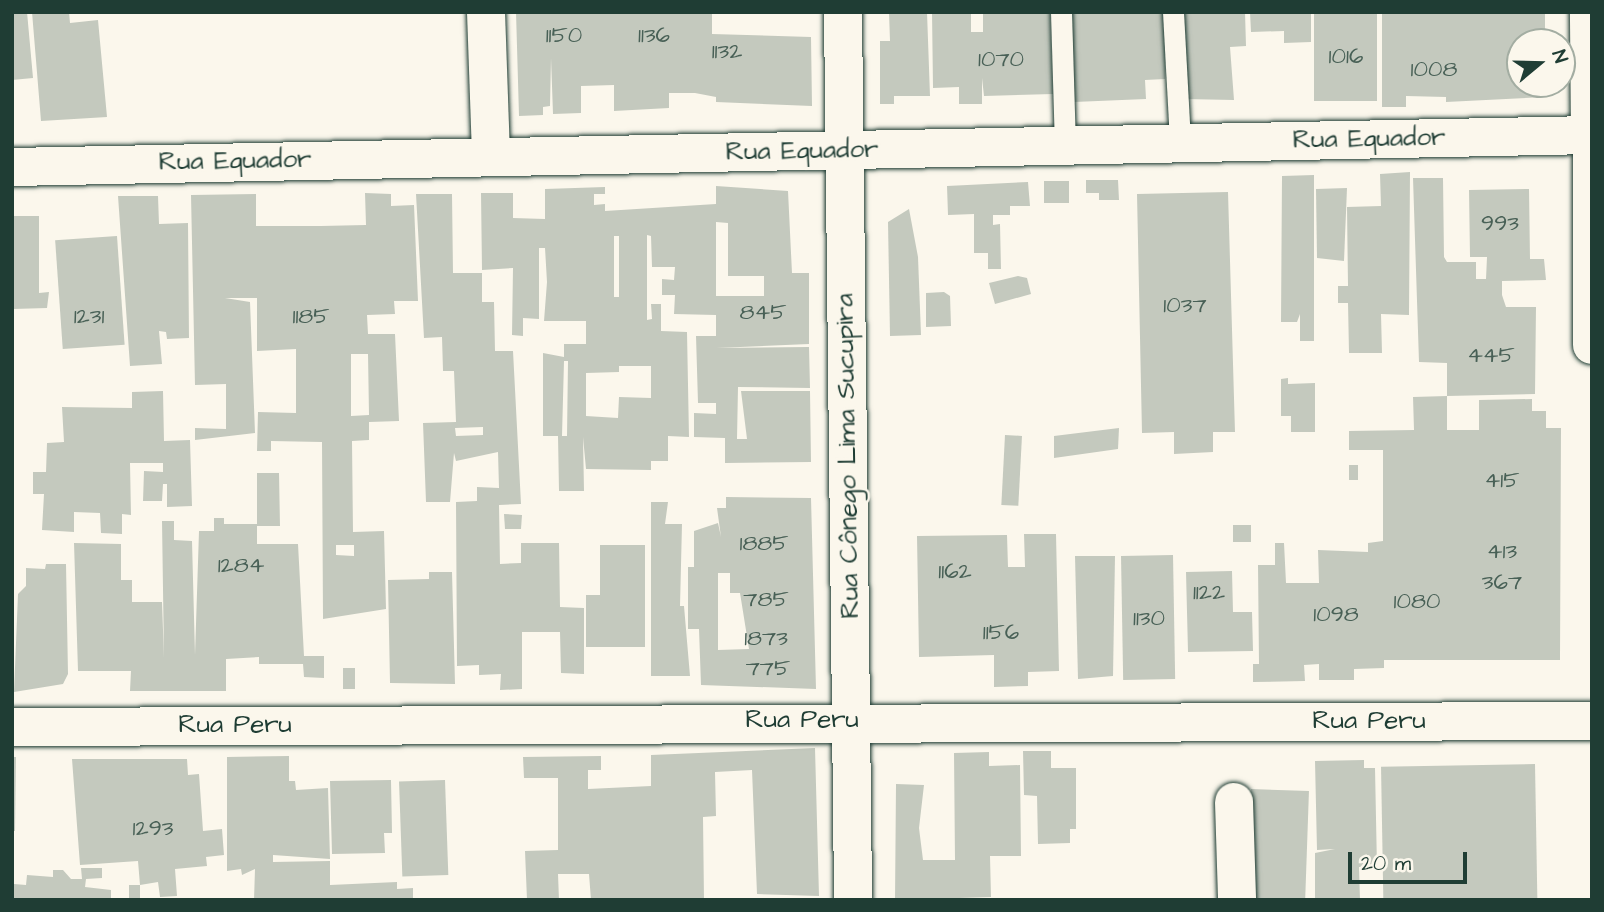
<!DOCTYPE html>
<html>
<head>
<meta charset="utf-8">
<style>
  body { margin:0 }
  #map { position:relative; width:1604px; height:912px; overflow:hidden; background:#fbf7ec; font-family:"Architects Daughter",sans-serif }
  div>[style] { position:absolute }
  .building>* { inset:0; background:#c4c9be; transform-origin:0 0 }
  .roads { filter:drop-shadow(0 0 2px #1f3d34) drop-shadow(0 0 2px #1f3d34) }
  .lane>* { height:21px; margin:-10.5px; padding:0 10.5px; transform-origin:10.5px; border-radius:10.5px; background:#fbf7ec }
  .street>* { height:38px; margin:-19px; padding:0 19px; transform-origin:19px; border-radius:19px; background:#fbf7ec }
  .secondary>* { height:38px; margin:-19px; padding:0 19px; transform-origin:19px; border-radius:19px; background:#fbf7ec }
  span { translate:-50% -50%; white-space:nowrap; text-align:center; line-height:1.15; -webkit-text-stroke:5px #fbf7ec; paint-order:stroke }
  .number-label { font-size:23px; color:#486056 }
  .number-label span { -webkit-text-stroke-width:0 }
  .street-label { font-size:26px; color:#1f3d34 }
  .frame { position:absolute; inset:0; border:14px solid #1f3d34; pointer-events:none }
  .north { position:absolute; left:1506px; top:28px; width:70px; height:70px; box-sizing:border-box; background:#fbf7ec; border:2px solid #a3ada2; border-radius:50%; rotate:71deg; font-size:19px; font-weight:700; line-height:28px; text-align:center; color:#1f3d34 }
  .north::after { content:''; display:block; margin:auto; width:24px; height:32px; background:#1f3d34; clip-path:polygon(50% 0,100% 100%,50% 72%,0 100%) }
  .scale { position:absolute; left:1348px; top:852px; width:119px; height:32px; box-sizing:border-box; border:4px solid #1f3d34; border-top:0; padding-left:9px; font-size:21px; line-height:24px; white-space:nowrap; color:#1f3d34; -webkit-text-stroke:5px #fbf7ec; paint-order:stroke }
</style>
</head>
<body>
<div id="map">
  <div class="building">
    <div style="clip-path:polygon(12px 12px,27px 12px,33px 78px,12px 80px)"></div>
    <div style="clip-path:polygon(32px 12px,69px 12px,70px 23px,98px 20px,107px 117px,41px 121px)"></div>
    <div style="clip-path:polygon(516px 12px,712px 12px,712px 34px,811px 37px,812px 106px,716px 102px,716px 97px,695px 93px,669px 93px,669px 108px,614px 111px,614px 85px,581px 86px,581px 113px,553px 114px,551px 58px,550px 106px,543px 107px,543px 115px,519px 116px)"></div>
    <div style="clip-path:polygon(889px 12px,927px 12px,930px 96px,894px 96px,894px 104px,880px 104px,880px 41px,890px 41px)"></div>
    <div style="clip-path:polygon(932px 12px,971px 12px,971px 32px,983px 32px,983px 12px,1050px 12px,1053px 94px,984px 96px,982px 78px,982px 104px,959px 104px,959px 87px,933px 88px)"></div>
    <div style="clip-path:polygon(1067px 12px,1165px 12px,1165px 79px,1145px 80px,1146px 99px,1074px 102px)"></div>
    <div style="clip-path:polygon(1180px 12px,1245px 12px,1246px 46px,1230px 47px,1234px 100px,1184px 99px)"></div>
    <div style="clip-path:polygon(1250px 12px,1311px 12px,1311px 42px,1284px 43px,1284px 31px,1251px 32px)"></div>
    <div style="left:1314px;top:12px;width:63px;height:89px"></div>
    <div style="clip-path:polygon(1382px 12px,1545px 12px,1545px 42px,1520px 42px,1520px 84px,1545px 84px,1545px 97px,1446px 102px,1446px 97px,1406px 96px,1406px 107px,1382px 107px)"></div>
    <div style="clip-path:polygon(1410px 172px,1409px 315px,1381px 314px,1382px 353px,1349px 353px,1348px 303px,1338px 303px,1338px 286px,1348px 286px,1347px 207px,1381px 206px,1380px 174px)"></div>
    <div style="clip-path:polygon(1314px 175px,1314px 341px,1300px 341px,1300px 314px,1297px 322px,1281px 322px,1282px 176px)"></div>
    <div style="clip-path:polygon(1413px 178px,1443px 178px,1444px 257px,1447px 262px,1476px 262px,1476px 279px,1486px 279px,1487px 257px,1470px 257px,1469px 190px,1529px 189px,1530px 259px,1544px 259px,1546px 280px,1502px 281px,1502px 295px,1506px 307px,1536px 307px,1535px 394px,1447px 396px,1447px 430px,1479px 430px,1479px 400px,1532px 399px,1532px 411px,1546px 411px,1546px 428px,1561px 428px,1560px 660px,1384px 660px,1384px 668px,1354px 669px,1354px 680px,1319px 680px,1319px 664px,1304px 665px,1305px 681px,1253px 682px,1253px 664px,1259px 664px,1258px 565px,1275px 565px,1275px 543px,1284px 543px,1286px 583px,1319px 583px,1318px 550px,1368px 552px,1368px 543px,1383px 541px,1383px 450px,1349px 450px,1349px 431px,1414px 430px,1413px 397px,1447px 396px,1447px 363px,1419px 362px)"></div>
    <div style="clip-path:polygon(1086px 180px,1118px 180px,1119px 200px,1099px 200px,1099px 193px,1086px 193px)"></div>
    <div style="left:1044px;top:181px;width:25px;height:22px"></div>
    <div style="clip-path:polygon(1028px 182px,1030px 206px,1010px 206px,1010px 215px,993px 215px,993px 225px,1000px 224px,1001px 269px,988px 269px,988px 253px,974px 253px,974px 214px,948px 215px,947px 186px)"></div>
    <div style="clip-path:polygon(evenodd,716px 186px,788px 191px,792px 273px,809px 273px,809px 344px,716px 348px,809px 347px,810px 388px,738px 387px,737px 439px,747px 439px,741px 391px,810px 391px,811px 462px,725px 463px,725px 438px,694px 437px,694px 413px,716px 414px,716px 403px,698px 403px,696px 336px,716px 336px,716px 315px,674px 314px,675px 295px,662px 295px,662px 279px,674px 280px,675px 267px,652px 267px,651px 236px,647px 235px,647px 320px,652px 319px,651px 304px,661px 304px,661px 331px,687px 332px,689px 437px,668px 436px,668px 461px,651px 461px,651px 470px,586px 469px,583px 437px,584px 491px,559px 491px,558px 436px,543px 436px,543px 353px,564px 357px,564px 344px,586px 344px,586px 321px,544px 321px,547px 282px,545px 248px,539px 248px,539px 319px,523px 318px,523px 336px,512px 335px,513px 268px,482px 270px,481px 193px,513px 193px,513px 218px,545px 219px,545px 189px,605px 187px,605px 194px,594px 194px,594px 205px,605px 204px,605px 211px,716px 204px,716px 186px,716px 222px,728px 223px,728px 276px,764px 276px,764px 296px,716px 296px,716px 222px,716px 186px,614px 236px,619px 236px,619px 297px,614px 297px,614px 236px,716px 186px,564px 361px,568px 361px,567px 436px,562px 436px,564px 361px,716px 186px,619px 366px,651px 366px,651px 398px,619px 397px,618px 418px,586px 416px,586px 373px,619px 372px,619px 366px)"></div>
    <div style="clip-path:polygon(1347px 188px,1344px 261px,1317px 258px,1316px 189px)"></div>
    <div style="clip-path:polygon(1228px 192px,1235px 432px,1213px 432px,1213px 452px,1174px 454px,1174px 432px,1142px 433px,1137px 194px)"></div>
    <div style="clip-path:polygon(evenodd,365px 193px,391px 194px,391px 206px,414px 205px,418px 301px,394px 301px,395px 314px,367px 315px,368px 334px,395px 334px,399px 421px,369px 422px,369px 440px,352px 441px,353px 532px,384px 531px,386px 609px,323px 619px,322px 442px,271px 441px,271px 451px,257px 451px,258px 412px,296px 413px,296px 349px,257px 351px,257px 298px,225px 298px,250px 302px,255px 433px,195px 440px,195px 428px,226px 429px,226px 384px,195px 385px,191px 195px,256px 194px,256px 226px,321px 226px,366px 225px,365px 193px,351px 354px,368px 354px,369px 415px,351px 416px,351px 354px,365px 193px,336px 545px,354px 545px,354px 556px,336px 555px,336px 545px)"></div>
    <div style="clip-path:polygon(evenodd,416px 194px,452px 194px,453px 273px,482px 273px,482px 302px,494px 302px,495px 351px,513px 351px,521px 504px,499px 505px,500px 564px,521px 563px,521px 543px,559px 543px,560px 607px,584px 608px,584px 674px,561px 673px,560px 632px,522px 632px,522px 689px,500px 690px,501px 674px,479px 675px,479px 665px,457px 666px,456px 502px,477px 501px,477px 487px,499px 488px,498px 452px,456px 461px,454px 453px,450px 502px,426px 502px,423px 423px,456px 422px,454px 371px,443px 371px,442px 337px,424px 338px,416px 194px,483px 427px,483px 435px,456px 436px,455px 428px,483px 427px)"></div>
    <div style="clip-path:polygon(118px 196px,158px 196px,159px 224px,188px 223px,189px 338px,167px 339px,166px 332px,159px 331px,162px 364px,130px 366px)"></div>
    <div style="clip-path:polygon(909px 209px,918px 257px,921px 335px,890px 336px,888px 222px)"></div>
    <div style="clip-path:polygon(12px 216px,39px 216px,39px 293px,49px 292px,47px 308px,13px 309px)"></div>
    <div style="left:117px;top:236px;width:109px;height:62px;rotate:86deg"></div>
    <div style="clip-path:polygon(1018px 276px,1027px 278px,1031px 294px,995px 304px,989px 283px)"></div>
    <div style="clip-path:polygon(944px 292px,950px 296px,951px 326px,926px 327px,926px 293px)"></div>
    <div style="clip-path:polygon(1288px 378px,1288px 384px,1315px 383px,1315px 432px,1291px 432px,1291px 416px,1281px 416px,1281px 379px)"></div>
    <div style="clip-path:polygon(163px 391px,164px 441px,190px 440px,192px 506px,167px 507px,167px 484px,163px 484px,162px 501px,143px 501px,144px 471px,163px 472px,163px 463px,130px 463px,131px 515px,122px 514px,122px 534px,101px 533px,100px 513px,74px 512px,74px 532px,42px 530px,44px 494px,33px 494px,33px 472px,46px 472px,47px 443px,64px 442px,62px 407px,132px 408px,132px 392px)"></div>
    <div style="clip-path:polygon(1119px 428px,1118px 449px,1054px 458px,1054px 436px)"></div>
    <div style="left:1005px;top:435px;width:17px;height:70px;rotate:3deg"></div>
    <div style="left:1349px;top:465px;width:9px;height:15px"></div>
    <div style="clip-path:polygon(257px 473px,279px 473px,280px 526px,257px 526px,257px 544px,298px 544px,304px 656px,324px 656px,324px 678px,304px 677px,303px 664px,259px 664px,259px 657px,226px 659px,226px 691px,130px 691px,131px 671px,78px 671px,74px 543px,121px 544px,121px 580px,132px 580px,132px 602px,162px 602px,164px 658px,162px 521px,174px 521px,174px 540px,192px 541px,195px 655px,199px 531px,214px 531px,214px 518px,224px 518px,224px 524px,257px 524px)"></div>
    <div style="clip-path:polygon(evenodd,726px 497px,811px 498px,816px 689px,701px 685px,699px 629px,688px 629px,688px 567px,694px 567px,694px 531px,718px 523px,721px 537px,717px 508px,726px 508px,726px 497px,718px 573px,730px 573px,730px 593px,740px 593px,749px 649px,718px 650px,718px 573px)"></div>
    <div style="clip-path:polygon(651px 502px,668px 502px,665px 524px,682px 524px,680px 606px,684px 606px,690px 676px,651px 676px)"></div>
    <div style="clip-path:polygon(504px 514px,522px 515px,521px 529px,505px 529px)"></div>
    <div style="left:1233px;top:525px;width:18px;height:17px"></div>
    <div style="clip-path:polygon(1024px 534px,1056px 534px,1059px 671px,1028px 672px,1028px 686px,994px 687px,994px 655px,919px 657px,917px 536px,1007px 535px,1008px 567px,1025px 567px)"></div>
    <div style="clip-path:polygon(600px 545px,645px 545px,645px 647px,586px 647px,586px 595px,600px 595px)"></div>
    <div style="left:1173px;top:555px;width:124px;height:52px;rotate:89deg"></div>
    <div style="clip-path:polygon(1075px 556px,1115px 556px,1113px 676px,1078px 679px)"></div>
    <div style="clip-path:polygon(46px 564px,66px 564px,68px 674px,63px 684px,14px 692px,18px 594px,26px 586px,26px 568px,45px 569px)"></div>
    <div style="clip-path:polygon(1232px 571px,1233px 612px,1252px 612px,1253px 651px,1188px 652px,1186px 572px)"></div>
    <div style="clip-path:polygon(429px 572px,452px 572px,455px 684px,390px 683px,388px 580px,429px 579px)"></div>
    <div style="left:343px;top:668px;width:12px;height:21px"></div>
    <div style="clip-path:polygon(815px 748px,819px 896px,757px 894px,752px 770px,715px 772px,716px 816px,703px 817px,704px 900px,591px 900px,589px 874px,558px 874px,559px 900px,527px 900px,525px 851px,558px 850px,558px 778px,524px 778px,523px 757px,601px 756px,601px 770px,588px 770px,588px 789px,651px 786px,651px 755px)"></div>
    <div style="clip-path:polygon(1023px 751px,1051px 751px,1051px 768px,1076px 768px,1076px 829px,1070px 829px,1070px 843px,1038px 844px,1037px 796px,1024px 795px)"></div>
    <div style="clip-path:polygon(989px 752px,989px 766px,1020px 765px,1021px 856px,990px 856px,991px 897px,895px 900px,896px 784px,924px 785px,919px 828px,923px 860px,955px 860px,954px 753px)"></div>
    <div style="clip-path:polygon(289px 756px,289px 781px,295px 781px,296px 790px,328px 788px,330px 859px,273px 855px,273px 862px,330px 861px,330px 885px,397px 882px,397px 889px,413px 888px,413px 900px,254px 900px,255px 869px,242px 875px,241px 869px,227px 871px,227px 757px)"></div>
    <div style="clip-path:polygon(12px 757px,16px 757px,15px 831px,12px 831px)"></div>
    <div style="clip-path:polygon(72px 759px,187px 759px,188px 775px,199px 774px,203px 831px,222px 829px,224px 855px,206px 857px,207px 866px,175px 869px,177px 896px,160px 897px,158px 882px,140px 885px,138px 861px,80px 865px)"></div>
    <div style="clip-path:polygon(1364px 760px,1364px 768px,1375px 768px,1377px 868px,1359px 867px,1360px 900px,1315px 900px,1315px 853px,1335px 849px,1317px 850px,1315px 761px)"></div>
    <div style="left:1535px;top:764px;width:136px;height:154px;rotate:89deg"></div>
    <div style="clip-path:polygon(391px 780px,392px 833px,384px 833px,385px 853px,332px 854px,330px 781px)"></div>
    <div style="left:445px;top:780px;width:95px;height:46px;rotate:88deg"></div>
    <div style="left:1251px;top:789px;width:58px;height:111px;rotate:2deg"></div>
    <div style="clip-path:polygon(81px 868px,102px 868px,102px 878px,86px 879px,85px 887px,111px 890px,111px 900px,12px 900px,12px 872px,14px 884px,26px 885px,27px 875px,53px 877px,53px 870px,63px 870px,71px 879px,82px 879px)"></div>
    <div style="left:129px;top:885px;width:11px;height:15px"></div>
  </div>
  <div class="roads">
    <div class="lane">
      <div style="left:1061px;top:12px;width:134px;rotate:88.3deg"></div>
      <div style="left:1173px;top:12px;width:131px;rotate:86.9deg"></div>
    </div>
    <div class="street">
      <div style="left:486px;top:12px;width:142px;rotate:88deg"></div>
      <div style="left:12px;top:167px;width:1578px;rotate:-1.16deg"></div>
      <div style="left:1590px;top:135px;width:123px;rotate:-90.5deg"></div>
      <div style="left:12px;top:727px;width:1580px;rotate:-0.22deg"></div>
      <div style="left:1234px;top:802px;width:98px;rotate:88.2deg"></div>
    </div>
    <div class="secondary">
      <div style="left:843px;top:12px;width:888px;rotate:89.35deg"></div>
      <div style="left:1592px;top:135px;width:210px;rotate:90deg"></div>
    </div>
  </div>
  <div class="number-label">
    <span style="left:564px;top:35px">1150</span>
    <span style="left:654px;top:35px">1136</span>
    <span style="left:727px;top:51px">1132</span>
    <span style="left:1346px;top:56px">1016</span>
    <span style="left:1001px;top:59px">1070</span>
    <span style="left:1434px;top:69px">1008</span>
    <span style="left:1500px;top:223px">993</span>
    <span style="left:1185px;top:305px">1037</span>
    <span style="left:763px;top:312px">845</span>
    <span style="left:89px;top:316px">1231</span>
    <span style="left:311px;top:316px">1185</span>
    <span style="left:1491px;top:355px">445</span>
    <span style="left:1502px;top:480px">415</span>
    <span style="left:764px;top:543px">1885</span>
    <span style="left:1502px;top:551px">413</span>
    <span style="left:241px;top:565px">1284</span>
    <span style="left:955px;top:571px">1162</span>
    <span style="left:1502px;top:582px">367</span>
    <span style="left:1209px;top:592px">1122</span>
    <span style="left:766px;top:599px">785</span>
    <span style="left:1417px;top:601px">1080</span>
    <span style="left:1336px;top:614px">1098</span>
    <span style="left:1149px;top:618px">1130</span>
    <span style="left:1001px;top:632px">1156</span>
    <span style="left:766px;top:638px">1873</span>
    <span style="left:768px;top:668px">775</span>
    <span style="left:153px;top:828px">1293</span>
  </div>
  <div class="street-label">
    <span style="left:1369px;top:139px;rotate:-1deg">Rua Equador</span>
    <span style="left:802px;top:151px;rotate:-1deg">Rua Equador</span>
    <span style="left:235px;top:161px;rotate:-1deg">Rua Equador</span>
    <span style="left:848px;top:456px;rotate:-91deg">Rua Cônego Lima Sucupira</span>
    <span style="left:802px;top:720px">Rua Peru</span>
    <span style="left:1369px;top:721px">Rua Peru</span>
    <span style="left:235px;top:725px">Rua Peru</span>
  </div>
  <div class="frame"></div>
  <div class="north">N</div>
  <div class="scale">20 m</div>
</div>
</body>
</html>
